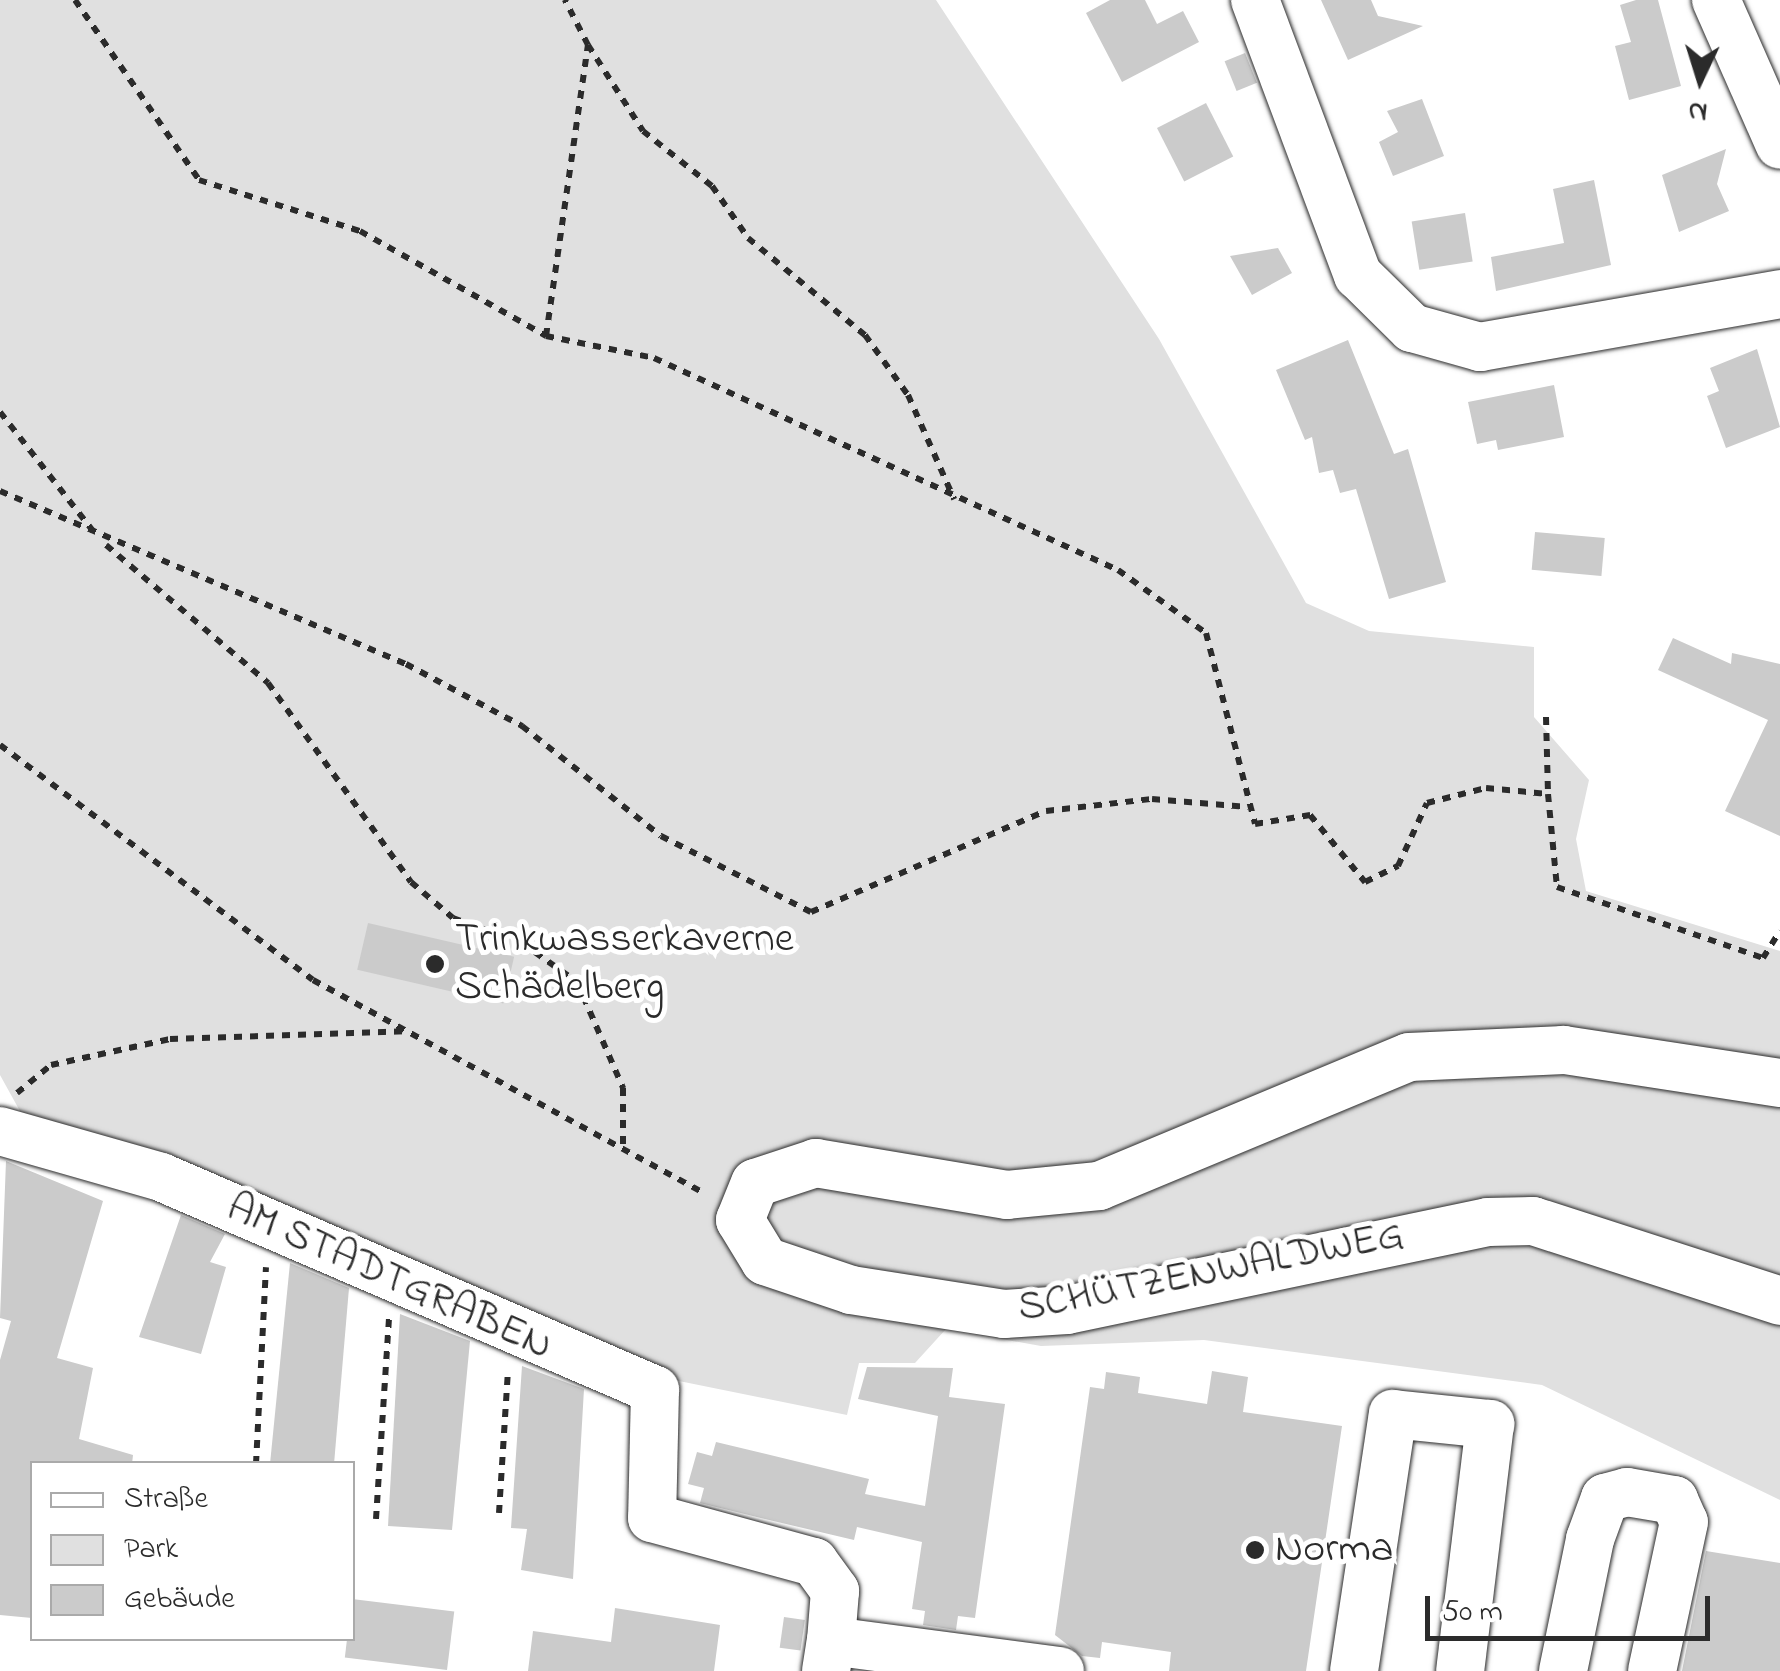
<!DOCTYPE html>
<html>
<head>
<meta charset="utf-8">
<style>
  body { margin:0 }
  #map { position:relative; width:1780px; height:1671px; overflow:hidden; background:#fff; font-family:"Indie Flower",sans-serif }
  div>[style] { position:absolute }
  .green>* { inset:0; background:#e0e0e0 }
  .building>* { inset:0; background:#cbcbcb; transform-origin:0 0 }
  .path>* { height:6px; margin-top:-3px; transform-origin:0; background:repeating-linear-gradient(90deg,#2b2b2b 0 8px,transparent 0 16px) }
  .roads { filter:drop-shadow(0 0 2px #2b2b2b) drop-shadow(0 0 2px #2b2b2b) }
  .minor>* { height:48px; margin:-24px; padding:0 24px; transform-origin:24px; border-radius:24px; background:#fff }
  .dots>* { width:28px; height:28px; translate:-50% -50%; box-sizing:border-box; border:5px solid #fff; border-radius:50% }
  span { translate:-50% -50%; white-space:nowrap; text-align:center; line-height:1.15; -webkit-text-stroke:10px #fff; paint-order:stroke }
  .poi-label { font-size:42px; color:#2b2b2b }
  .left { translate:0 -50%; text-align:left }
  .street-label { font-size:42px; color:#2b2b2b }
  .legend { position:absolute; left:30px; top:1461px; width:325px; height:180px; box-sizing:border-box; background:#fff; border:2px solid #aaa; margin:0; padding:12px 18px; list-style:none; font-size:30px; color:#2b2b2b }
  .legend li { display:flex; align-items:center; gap:20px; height:50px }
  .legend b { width:50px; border:2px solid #aaa }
  .north { position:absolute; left:1650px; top:30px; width:100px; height:100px; -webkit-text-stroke:8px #fff; paint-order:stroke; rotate:184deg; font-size:28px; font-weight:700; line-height:40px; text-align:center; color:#2b2b2b }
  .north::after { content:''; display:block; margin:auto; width:35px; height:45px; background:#2b2b2b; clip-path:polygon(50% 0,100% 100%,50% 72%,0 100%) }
  .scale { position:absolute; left:1425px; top:1596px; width:285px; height:45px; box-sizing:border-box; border:5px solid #2b2b2b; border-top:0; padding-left:12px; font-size:30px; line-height:35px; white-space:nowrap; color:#2b2b2b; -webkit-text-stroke:8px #fff; paint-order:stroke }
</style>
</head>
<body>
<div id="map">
  <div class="green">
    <div style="clip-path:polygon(0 0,936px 0,1159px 339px,1306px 603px,1369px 631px,1534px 647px,1534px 717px,1589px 780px,1576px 839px,1586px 891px,1780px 951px,1780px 1500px,1542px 1385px,1204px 1340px,1041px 1346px,946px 1329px,915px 1363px,859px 1363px,847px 1415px,679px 1381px,21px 1113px,0 1075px)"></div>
  </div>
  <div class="building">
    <div style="clip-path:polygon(1110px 0,1145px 0,1157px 24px,1183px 11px,1199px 42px,1122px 82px,1086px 13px)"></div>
    <div style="clip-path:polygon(1321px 0,1371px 0,1378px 16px,1423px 26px,1348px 60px)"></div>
    <div style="clip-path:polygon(1636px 0,1658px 0,1681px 86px,1629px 100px,1615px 46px,1631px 42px,1620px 5px)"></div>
    <div style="left:1245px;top:53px;width:32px;height:22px;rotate:68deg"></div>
    <div style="clip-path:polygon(1422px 99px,1444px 156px,1393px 176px,1379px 142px,1398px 132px,1387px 111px)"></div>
    <div style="left:1206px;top:103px;width:60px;height:55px;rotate:63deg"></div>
    <div style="clip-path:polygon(1726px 149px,1717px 184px,1729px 211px,1679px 232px,1662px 175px)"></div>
    <div style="clip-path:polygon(1594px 180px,1611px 265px,1496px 291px,1491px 257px,1564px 243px,1553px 189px)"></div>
    <div style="left:1465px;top:213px;width:49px;height:54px;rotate:81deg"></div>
    <div style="clip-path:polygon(1278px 248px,1292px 273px,1252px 295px,1230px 256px)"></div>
    <div style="clip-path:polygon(1348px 340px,1394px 454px,1408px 449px,1446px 582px,1389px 599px,1356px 489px,1340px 493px,1333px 470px,1319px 473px,1312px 437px,1305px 440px,1276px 370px)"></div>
    <div style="clip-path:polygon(1757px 349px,1780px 427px,1726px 448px,1707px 396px,1719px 391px,1710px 368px)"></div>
    <div style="clip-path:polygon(1554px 385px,1564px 437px,1498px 450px,1496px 440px,1477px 444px,1468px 402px)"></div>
    <div style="left:1535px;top:532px;width:70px;height:38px;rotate:5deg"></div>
    <div style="clip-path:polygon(1673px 638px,1731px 664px,1732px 653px,1780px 664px,1780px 836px,1725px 811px,1768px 720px,1658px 670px)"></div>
    <div style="left:368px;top:923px;width:150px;height:48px;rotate:13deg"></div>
    <div style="clip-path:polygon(6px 1161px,103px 1201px,57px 1358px,93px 1368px,79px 1439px,133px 1455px,132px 1464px,32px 1464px,32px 1618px,0 1615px,0 1360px,11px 1321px,0 1318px)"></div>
    <div style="clip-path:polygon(181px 1215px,225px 1234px,210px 1262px,226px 1267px,201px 1354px,139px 1337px)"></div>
    <div style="clip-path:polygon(290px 1263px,349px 1288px,334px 1464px,270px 1464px)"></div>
    <div style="clip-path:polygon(400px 1314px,470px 1341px,452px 1530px,388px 1526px)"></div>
    <div style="clip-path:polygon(522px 1366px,584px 1389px,573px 1579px,521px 1570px,527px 1529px,511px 1528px)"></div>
    <div style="clip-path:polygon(867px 1367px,953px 1368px,949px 1397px,1005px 1404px,975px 1618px,958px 1616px,956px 1630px,923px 1625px,925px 1611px,912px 1609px,922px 1542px,857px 1527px,854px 1540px,765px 1519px,700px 1503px,704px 1488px,688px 1484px,697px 1452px,712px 1456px,716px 1442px,869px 1479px,865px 1494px,925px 1506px,938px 1416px,858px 1399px)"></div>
    <div style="clip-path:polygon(1212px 1371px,1248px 1377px,1243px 1412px,1342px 1426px,1306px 1671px,1169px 1671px,1171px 1652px,1102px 1642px,1100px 1658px,1082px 1656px,1055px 1635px,1090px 1387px,1104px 1389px,1106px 1372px,1140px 1377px,1138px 1393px,1207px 1404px)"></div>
    <div style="clip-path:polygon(1706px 1551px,1780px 1563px,1780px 1671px,1682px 1671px)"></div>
    <div style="left:352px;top:1599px;width:103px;height:59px;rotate:7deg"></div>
    <div style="clip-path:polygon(615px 1608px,720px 1625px,714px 1671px,528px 1671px,533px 1631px,611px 1642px)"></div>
    <div style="left:784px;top:1617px;width:21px;height:31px;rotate:8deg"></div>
  </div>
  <div class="path">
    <div style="left:75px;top:0;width:219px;rotate:55.4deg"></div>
    <div style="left:199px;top:180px;width:169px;rotate:17.6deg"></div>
    <div style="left:360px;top:231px;width:214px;rotate:29.4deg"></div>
    <div style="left:546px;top:336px;width:110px;rotate:11.5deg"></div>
    <div style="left:654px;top:358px;width:510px;rotate:24.56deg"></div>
    <div style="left:1118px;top:570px;width:108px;rotate:35.6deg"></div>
    <div style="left:1206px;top:633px;width:197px;rotate:75.6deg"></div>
    <div style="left:1255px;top:824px;width:56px;rotate:-9.3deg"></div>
    <div style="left:1310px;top:815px;width:87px;rotate:50.6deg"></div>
    <div style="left:1365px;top:882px;width:37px;rotate:-26deg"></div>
    <div style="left:1398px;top:866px;width:69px;rotate:-65.3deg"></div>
    <div style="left:1427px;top:803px;width:61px;rotate:-14.3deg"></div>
    <div style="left:1486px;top:788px;width:62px;rotate:5.5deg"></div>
    <div style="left:1548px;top:794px;width:93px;rotate:84.5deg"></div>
    <div style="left:1557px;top:887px;width:218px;rotate:19deg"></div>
    <div style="left:1763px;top:958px;width:32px;rotate:-58deg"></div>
    <div style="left:588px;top:45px;width:102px;rotate:57.4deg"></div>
    <div style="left:643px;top:131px;width:88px;rotate:38.6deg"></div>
    <div style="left:712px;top:186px;width:63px;rotate:55.3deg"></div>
    <div style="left:748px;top:238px;width:152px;rotate:39.7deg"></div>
    <div style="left:865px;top:335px;width:74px;rotate:54.4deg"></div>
    <div style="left:908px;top:395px;width:114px;rotate:66.1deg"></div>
    <div style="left:546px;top:336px;width:294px;rotate:-81.8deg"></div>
    <div style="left:588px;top:45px;width:51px;rotate:-117.1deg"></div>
    <div style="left:0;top:412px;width:157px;rotate:52deg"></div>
    <div style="left:0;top:491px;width:441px;rotate:23.1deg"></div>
    <div style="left:406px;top:664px;width:132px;rotate:28.1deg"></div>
    <div style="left:522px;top:726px;width:177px;rotate:38.4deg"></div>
    <div style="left:661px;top:836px;width:168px;rotate:26.9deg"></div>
    <div style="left:811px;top:912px;width:256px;rotate:-23.3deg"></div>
    <div style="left:1046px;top:811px;width:107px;rotate:-6.5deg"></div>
    <div style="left:1152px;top:799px;width:96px;rotate:4.8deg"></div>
    <div style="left:106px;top:545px;width:213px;rotate:40.4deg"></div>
    <div style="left:268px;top:683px;width:245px;rotate:54.3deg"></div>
    <div style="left:411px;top:882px;width:55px;rotate:40.6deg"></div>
    <div style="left:453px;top:918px;width:73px;rotate:19.9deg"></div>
    <div style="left:522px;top:943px;width:67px;rotate:35.3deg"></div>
    <div style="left:577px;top:982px;width:116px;rotate:66.5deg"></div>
    <div style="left:623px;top:1088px;width:59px;rotate:90deg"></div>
    <div style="left:1546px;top:717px;width:77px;rotate:88.5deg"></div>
    <div style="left:0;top:745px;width:391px;rotate:36.9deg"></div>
    <div style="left:313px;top:980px;width:447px;rotate:28.6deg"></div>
    <div style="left:17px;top:1093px;width:44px;rotate:-39.5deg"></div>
    <div style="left:51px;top:1065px;width:122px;rotate:-12.3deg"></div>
    <div style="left:170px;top:1039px;width:236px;rotate:-1.9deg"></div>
    <div style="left:256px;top:1464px;width:197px;rotate:-87.1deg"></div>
    <div style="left:499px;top:1513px;width:143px;rotate:-86.4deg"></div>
    <div style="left:376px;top:1519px;width:202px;rotate:-86.3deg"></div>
  </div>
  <div class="roads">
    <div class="minor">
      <div style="left:1255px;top:0;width:294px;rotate:69.5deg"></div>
      <div style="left:1358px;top:275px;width:76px;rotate:44.5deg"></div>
      <div style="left:1412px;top:328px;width:71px;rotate:15.6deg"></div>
      <div style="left:1480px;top:347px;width:305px;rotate:-10deg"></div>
      <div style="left:1716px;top:0;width:158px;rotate:66.2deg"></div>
      <div style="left:1780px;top:1083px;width:219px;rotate:-171.3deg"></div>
      <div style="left:1564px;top:1050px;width:155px;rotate:177.4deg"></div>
      <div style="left:1409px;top:1057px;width:336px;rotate:157.4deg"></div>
      <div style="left:1099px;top:1186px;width:92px;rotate:174.4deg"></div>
      <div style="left:1007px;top:1195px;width:194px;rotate:-170.5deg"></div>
      <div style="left:816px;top:1163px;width:64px;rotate:161.8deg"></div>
      <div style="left:755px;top:1183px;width:40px;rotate:112deg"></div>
      <div style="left:740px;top:1220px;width:48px;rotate:58.6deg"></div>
      <div style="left:765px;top:1261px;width:91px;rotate:18.6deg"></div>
      <div style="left:851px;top:1290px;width:155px;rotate:8.9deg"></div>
      <div style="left:1004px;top:1314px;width:63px;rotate:-3.6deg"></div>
      <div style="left:1067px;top:1310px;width:430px;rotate:-11.8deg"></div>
      <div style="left:1488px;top:1222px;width:45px;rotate:-1.3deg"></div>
      <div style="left:1533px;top:1221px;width:260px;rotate:17.9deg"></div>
      <div style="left:0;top:1131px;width:167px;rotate:15.9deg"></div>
      <div style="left:161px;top:1177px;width:538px;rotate:23.32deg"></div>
      <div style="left:655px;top:1390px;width:128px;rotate:91.3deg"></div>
      <div style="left:652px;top:1518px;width:168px;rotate:15.2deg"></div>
      <div style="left:814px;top:1562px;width:36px;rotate:54deg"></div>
      <div style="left:835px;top:1591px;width:50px;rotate:94.6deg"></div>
      <div style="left:826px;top:1671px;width:30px;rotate:-81deg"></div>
      <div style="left:831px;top:1641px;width:231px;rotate:7.5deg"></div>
      <div style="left:1354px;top:1671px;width:260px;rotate:-81.4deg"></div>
      <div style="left:1393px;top:1414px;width:98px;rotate:5.9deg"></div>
      <div style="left:1490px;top:1424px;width:249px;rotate:96.9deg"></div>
      <div style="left:1563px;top:1671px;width:135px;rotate:-78.4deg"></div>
      <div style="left:1590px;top:1539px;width:44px;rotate:-69.9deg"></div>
      <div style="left:1605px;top:1498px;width:23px;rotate:-15deg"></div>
      <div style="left:1627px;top:1492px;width:48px;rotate:9.7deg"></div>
      <div style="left:1674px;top:1500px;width:24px;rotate:66deg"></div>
      <div style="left:1684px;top:1522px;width:152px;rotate:102.1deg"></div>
    </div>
  </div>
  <div class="dots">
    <div style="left:435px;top:964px;background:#2b2b2b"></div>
    <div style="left:1255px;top:1550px;background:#2b2b2b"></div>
  </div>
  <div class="poi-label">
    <span class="left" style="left:455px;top:964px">Trinkwasserkaverne<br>Schädelberg</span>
    <span class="left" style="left:1275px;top:1550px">Norma</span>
  </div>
  <div class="street-label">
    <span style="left:1211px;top:1273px;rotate:-11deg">SCHÜTZENWALDWEG</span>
    <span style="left:389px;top:1278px;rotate:24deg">AM STADTGRABEN</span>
  </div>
  <ul class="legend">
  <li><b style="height:12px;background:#fff"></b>Straße</li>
  <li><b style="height:28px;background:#e0e0e0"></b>Park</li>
  <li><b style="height:28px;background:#cbcbcb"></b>Gebäude</li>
  </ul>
  <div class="north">N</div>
  <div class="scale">50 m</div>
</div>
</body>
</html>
